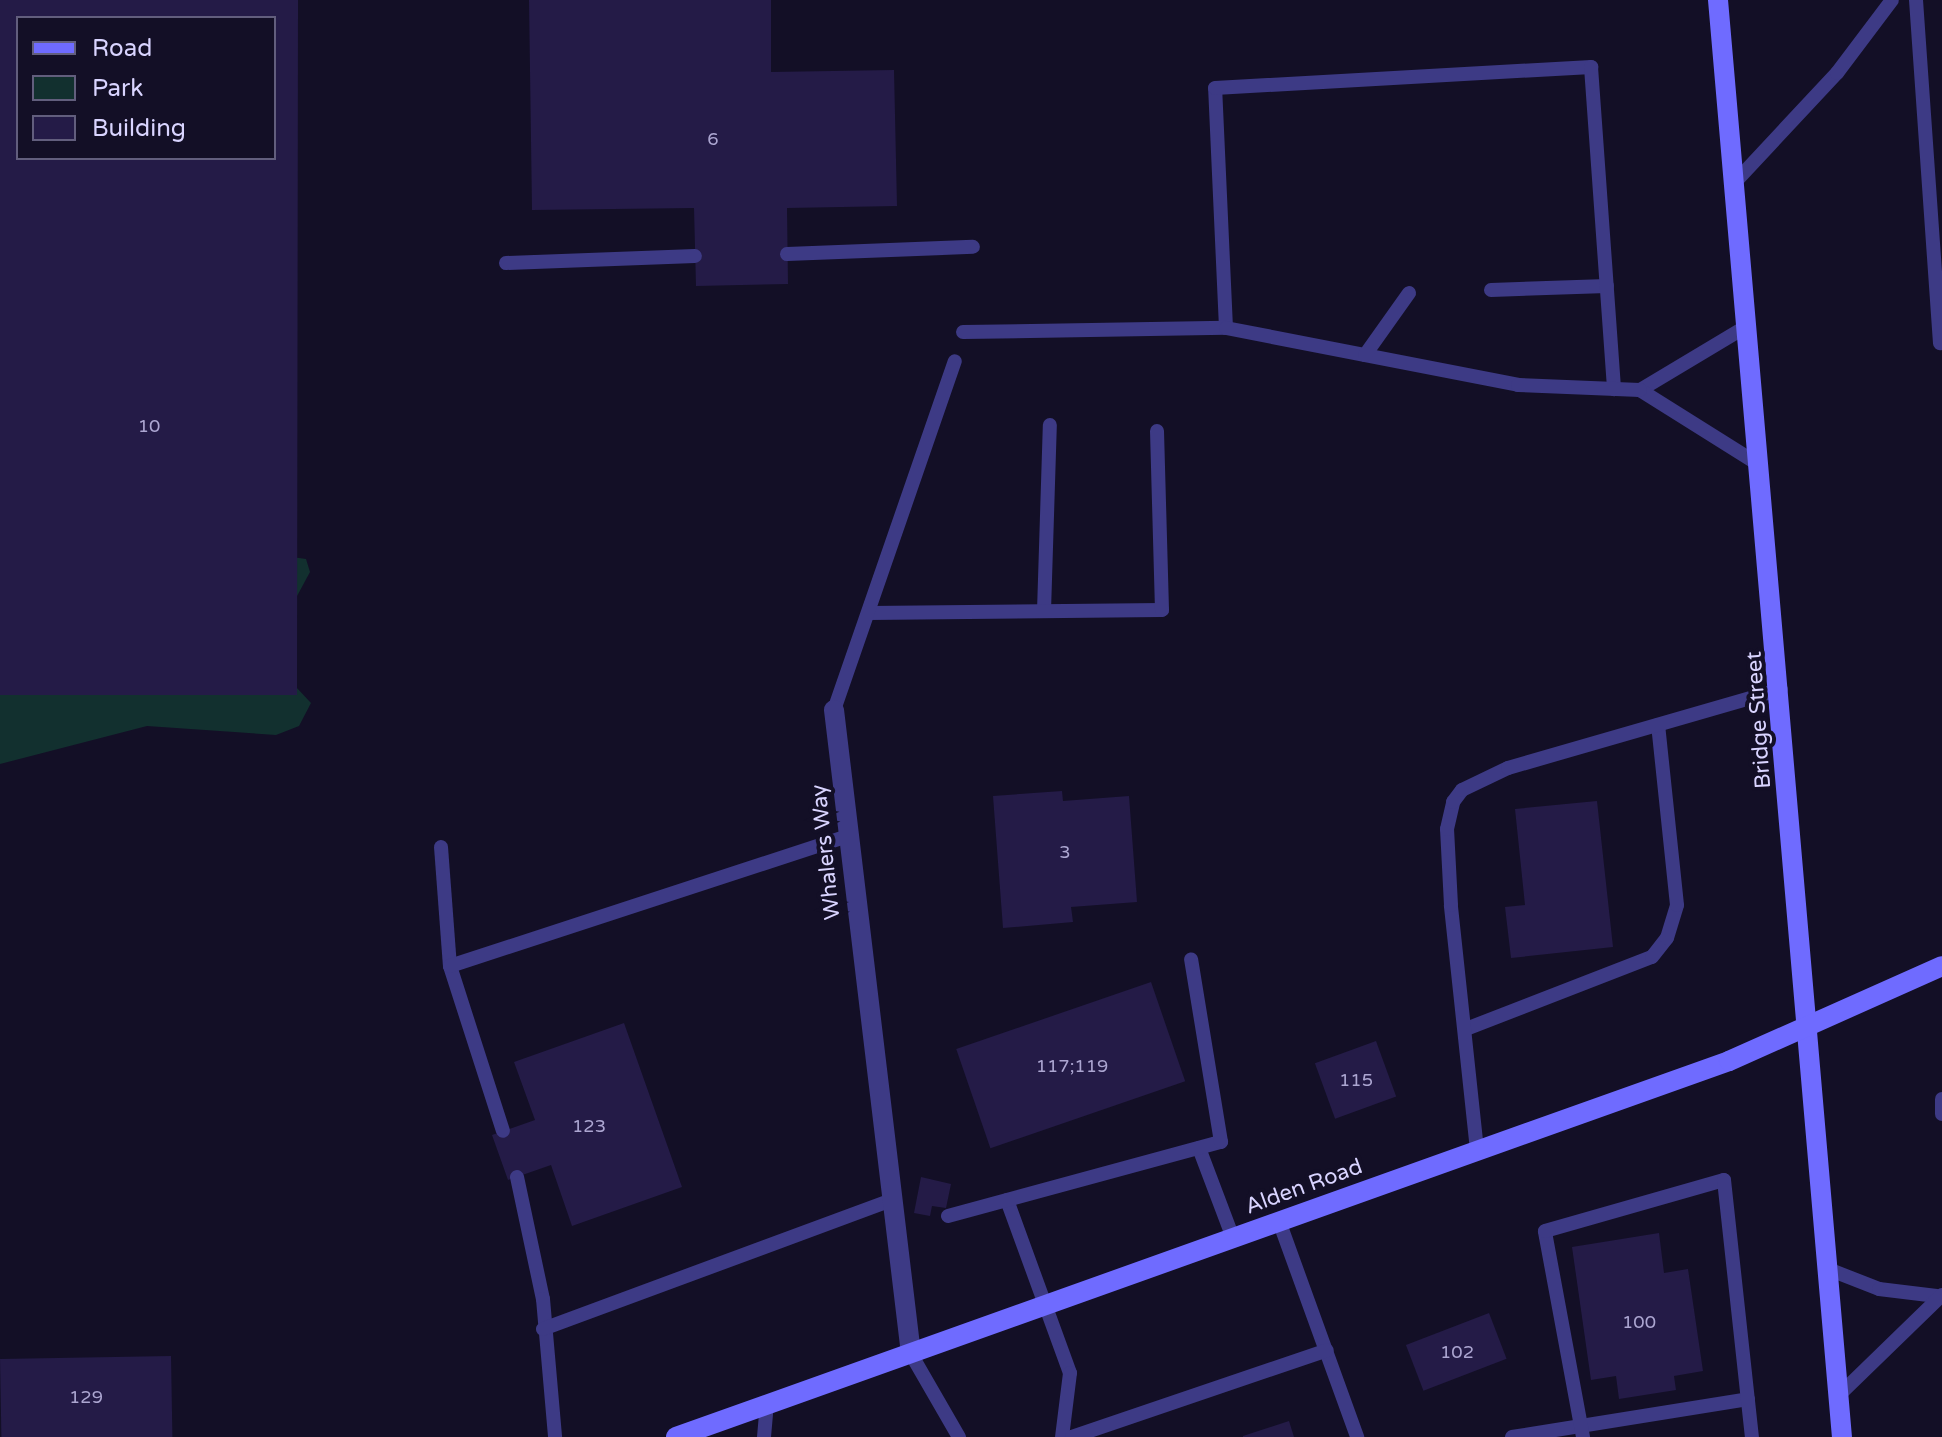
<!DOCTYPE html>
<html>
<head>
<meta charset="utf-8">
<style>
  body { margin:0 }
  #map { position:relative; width:1942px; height:1437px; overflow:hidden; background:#130f26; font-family:"Varela Round",sans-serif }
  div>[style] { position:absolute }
  .green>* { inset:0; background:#12302f }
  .building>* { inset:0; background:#241b47; transform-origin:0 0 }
  .lane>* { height:14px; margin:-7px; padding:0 7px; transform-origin:7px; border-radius:7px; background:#3d3a85 }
  .street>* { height:20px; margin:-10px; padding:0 10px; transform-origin:10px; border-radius:10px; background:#3d3a85 }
  .secondary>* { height:20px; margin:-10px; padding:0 10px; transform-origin:10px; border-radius:10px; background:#6f6bff }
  span { translate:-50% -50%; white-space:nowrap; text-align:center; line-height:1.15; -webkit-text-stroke:8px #130f26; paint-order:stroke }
  .number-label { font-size:18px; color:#aca6d1 }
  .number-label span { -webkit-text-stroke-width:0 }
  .street-label { font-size:22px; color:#d9d4ff }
  .legend { position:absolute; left:16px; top:16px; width:260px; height:144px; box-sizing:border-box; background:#130f26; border:2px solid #625e7d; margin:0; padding:10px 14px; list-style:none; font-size:24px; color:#d9d4ff }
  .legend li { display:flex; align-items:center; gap:16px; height:40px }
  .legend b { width:40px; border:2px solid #625e7d }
</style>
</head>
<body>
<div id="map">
  <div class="green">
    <div style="clip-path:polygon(285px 556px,306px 559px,310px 572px,283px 622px,281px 671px,311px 703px,299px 726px,276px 735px,147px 726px,0 764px,0 656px)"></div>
  </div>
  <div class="building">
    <div style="clip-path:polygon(evenodd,0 0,298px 0,297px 695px,0 695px,0 0,18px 18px,274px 18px,274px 158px,18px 158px,18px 18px)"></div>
    <div style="clip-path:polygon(529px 0,771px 0,771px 72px,894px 70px,897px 206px,787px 208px,788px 284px,696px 286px,694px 208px,532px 210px)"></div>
    <div style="clip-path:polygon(1062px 791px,1063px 801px,1129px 796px,1137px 902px,1071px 907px,1073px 922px,1003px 928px,993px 796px)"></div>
    <div style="clip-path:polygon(1597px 801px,1613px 947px,1511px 958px,1505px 907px,1525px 905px,1515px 809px)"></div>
    <div style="left:1151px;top:982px;width:105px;height:206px;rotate:71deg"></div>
    <div style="clip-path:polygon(624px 1023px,682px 1187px,572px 1226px,551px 1165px,508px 1180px,492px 1135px,535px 1120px,514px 1062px)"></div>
    <div style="left:1376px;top:1041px;width:59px;height:65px;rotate:70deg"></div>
    <div style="clip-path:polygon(921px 1177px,951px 1184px,946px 1208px,932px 1206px,930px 1216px,914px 1213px)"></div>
    <div style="clip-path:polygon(1659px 1233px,1664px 1273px,1688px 1269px,1703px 1371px,1674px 1376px,1676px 1390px,1619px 1399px,1616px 1376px,1591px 1380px,1572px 1247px)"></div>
    <div style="left:1489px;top:1313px;width:49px;height:89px;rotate:69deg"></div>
    <div style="left:171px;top:1356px;width:81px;height:171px;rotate:89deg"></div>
    <div style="clip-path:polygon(1289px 1421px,1294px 1437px,1243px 1437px,1243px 1436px)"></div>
  </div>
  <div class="lane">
    <div style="left:1916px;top:0;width:344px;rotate:86deg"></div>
    <div style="left:1738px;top:179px;width:145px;rotate:-47deg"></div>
    <div style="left:1837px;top:73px;width:91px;rotate:-53deg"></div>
    <div style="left:787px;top:254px;width:186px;rotate:-2.2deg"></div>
    <div style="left:506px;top:263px;width:189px;rotate:-2.1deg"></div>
    <div style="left:1491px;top:290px;width:116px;rotate:-2deg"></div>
    <div style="left:1747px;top:326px;width:125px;rotate:149.1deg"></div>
    <div style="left:1640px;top:390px;width:143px;rotate:32.1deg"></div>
    <div style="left:1226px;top:328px;width:240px;rotate:-92.6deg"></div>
    <div style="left:1215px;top:88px;width:377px;rotate:-3.2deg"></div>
    <div style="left:1591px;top:67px;width:323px;rotate:85.9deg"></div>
    <div style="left:963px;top:332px;width:263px;rotate:-0.9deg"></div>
    <div style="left:1226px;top:328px;width:298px;rotate:11deg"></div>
    <div style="left:1518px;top:385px;width:122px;rotate:2.3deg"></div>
    <div style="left:1365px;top:355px;width:76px;rotate:-54.6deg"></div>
    <div style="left:1044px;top:611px;width:186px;rotate:-88.2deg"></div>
    <div style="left:869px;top:613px;width:293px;rotate:-0.6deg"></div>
    <div style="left:1162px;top:610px;width:179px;rotate:-91.6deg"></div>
    <div style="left:834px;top:710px;width:369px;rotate:-70.9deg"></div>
    <div style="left:441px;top:847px;width:119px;rotate:85.7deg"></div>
    <div style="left:450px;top:966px;width:173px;rotate:72.2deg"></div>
    <div style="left:450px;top:966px;width:418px;rotate:-18.1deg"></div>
    <div style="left:1466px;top:1029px;width:199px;rotate:-21.2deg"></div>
    <div style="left:1652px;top:957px;width:24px;rotate:-52deg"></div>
    <div style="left:1667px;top:938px;width:34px;rotate:-73deg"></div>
    <div style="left:1677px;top:905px;width:181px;rotate:-96deg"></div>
    <div style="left:1942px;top:1099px;width:15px;rotate:90deg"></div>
    <div style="left:1199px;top:1148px;width:96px;rotate:69.3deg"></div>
    <div style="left:1477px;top:1150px;width:246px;rotate:-96.1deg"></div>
    <div style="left:1451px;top:905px;width:76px;rotate:-93deg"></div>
    <div style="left:1447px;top:829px;width:28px;rotate:-77deg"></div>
    <div style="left:1453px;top:802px;width:15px;rotate:-53deg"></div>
    <div style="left:1462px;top:790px;width:51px;rotate:-25.6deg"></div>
    <div style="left:1508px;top:768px;width:284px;rotate:-16.1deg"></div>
    <div style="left:517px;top:1177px;width:125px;rotate:78deg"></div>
    <div style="left:543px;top:1299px;width:139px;rotate:85deg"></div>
    <div style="left:1007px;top:1200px;width:184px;rotate:70deg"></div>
    <div style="left:1070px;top:1373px;width:64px;rotate:97.1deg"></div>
    <div style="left:948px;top:1216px;width:283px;rotate:-15.2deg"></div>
    <div style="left:1221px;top:1142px;width:185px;rotate:-99.3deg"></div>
    <div style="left:1279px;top:1221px;width:230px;rotate:70.1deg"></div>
    <div style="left:1828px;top:1269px;width:55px;rotate:21.4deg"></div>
    <div style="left:1879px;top:1289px;width:58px;rotate:6.9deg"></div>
    <div style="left:543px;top:1329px;width:371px;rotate:-20.3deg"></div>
    <div style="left:911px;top:1354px;width:96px;rotate:60deg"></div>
    <div style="left:1838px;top:1396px;width:145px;rotate:-44.2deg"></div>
    <div style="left:764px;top:1437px;width:32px;rotate:-85deg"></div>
    <div style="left:1072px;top:1437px;width:269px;rotate:-18.8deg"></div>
    <div style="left:1512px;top:1437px;width:239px;rotate:-9.1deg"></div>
    <div style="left:1583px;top:1437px;width:209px;rotate:-100.5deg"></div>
    <div style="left:1545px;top:1231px;width:186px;rotate:-15.9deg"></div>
    <div style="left:1724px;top:1180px;width:259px;rotate:83.8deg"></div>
  </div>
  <div class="street">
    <div style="left:834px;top:710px;width:649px;rotate:83.18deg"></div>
  </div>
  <div class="secondary">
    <div style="left:1718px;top:0;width:1442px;rotate:85.07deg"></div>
    <div style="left:676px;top:1437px;width:1118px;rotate:-19.65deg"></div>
    <div style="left:1729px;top:1061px;width:233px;rotate:-24deg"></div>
  </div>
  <div class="number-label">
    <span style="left:713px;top:139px">6</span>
    <span style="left:149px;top:426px">10</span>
    <span style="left:1065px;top:852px">3</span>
    <span style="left:1072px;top:1066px">117;119</span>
    <span style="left:1356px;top:1080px">115</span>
    <span style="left:589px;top:1126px">123</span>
    <span style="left:1639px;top:1322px">100</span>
    <span style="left:1457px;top:1352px">102</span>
    <span style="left:86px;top:1397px">129</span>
  </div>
  <div class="street-label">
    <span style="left:1759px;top:720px;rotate:-94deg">Bridge Street</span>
    <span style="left:826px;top:852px;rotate:-96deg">Whalers Way</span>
    <span style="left:1304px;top:1187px;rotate:-20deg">Alden Road</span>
  </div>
  <ul class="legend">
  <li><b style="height:10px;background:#6f6bff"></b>Road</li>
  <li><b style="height:22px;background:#12302f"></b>Park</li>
  <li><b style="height:22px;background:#241b47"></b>Building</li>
  </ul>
</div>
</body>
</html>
